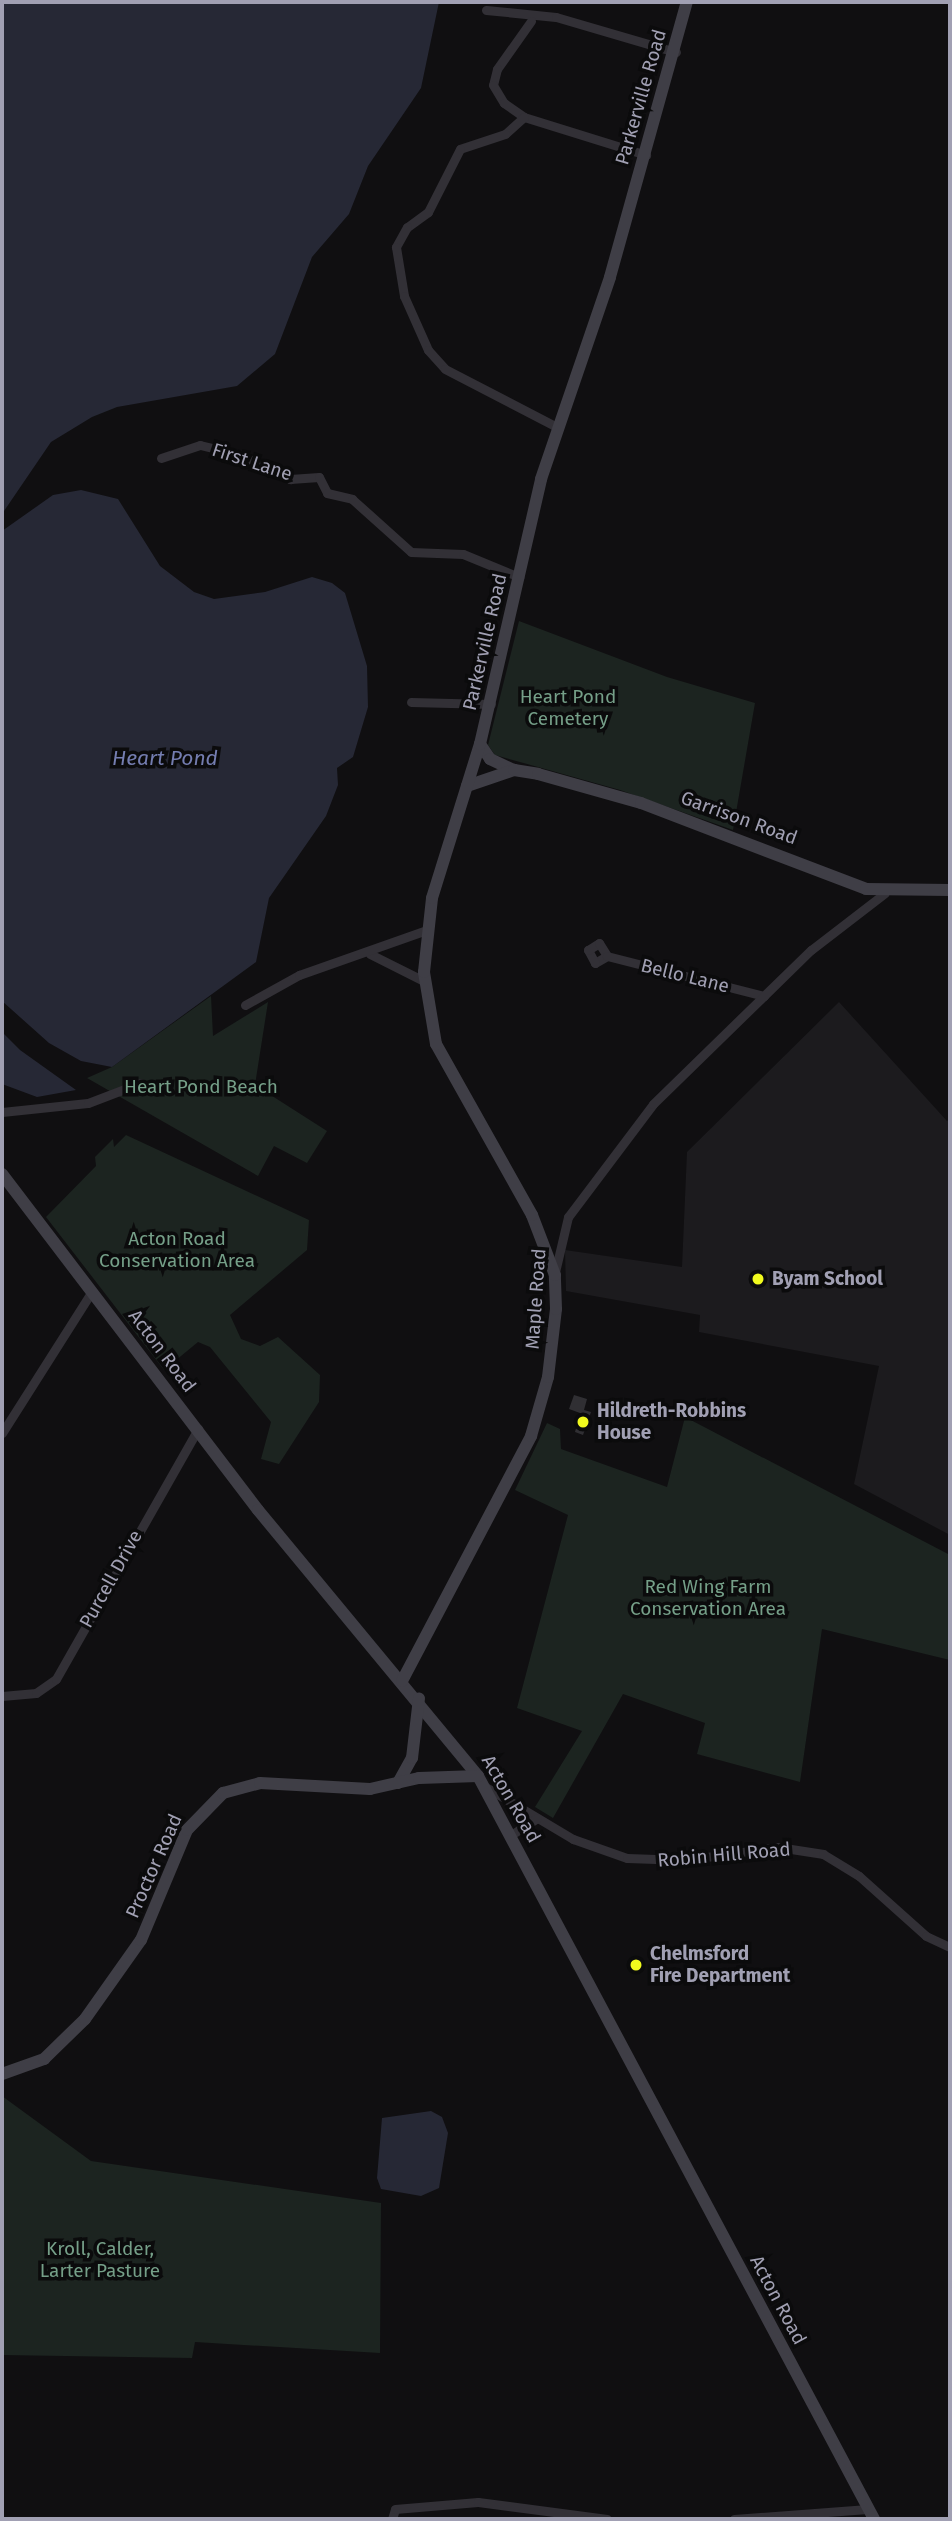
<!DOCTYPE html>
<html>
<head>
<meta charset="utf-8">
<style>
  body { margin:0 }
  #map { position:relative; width:952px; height:2521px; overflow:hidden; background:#100f11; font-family:"Fira Sans",sans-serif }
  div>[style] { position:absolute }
  .built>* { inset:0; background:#1c1b1e }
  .green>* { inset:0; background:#1c2420 }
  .water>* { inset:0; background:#262835 }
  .building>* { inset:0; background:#302f33 }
  .street>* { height:9px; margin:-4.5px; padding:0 4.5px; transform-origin:4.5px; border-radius:4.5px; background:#323036 }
  .secondary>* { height:12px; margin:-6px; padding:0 6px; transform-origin:6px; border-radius:6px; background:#3f3e46 }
  .dots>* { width:19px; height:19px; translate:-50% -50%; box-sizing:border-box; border:4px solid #0b0b0c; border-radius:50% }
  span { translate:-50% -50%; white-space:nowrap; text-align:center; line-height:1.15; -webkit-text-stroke:7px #0b0b0c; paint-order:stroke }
  .street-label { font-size:19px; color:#a1a0b3 }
  .park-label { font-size:19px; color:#759f88 }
  .poi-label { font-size:19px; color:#a1a0b3; font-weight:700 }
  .left { translate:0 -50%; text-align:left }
  .water-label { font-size:21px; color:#747db0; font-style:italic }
  .frame { position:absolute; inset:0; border:4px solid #a1a0b3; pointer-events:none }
</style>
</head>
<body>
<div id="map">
  <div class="built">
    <div style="clip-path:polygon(839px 1002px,947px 1121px,950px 1118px,950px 1535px,854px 1484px,879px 1366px,699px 1332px,700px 1315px,566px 1291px,565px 1250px,682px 1267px,687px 1152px)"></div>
  </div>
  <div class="green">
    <div style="clip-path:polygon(519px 621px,667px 677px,755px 703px,733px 830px,620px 790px,495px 755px,488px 745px)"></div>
    <div style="clip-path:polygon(211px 996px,213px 1036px,268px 1002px,255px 1085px,327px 1131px,307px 1163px,274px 1146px,258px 1176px,87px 1078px,112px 1067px)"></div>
    <div style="clip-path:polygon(126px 1135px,309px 1220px,307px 1250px,230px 1315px,241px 1339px,260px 1346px,278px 1337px,320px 1375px,319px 1402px,279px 1464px,261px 1459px,271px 1422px,210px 1347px,198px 1342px,164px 1370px,46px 1217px,96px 1166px,95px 1157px,113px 1139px,114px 1147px)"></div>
    <div style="clip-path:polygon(685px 1417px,950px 1555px,950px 1660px,822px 1629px,800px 1782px,697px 1754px,705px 1723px,623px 1694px,553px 1818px,535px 1807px,582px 1731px,517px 1708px,568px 1515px,515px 1490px,547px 1423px,560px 1429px,561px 1449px,667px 1487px)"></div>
    <div style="clip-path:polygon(2px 2096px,91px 2161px,381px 2203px,380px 2353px,195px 2342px,192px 2358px,2px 2355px)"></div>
  </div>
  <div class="water">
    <div style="clip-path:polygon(2px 2px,439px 2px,421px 88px,368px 166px,349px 214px,312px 257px,275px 354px,237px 386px,117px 407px,92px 417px,51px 442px,2px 514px)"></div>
    <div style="clip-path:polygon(81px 490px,118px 499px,160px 566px,194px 592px,214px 599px,265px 592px,312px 577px,332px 583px,345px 593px,367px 666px,368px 707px,353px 757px,337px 768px,338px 785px,326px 816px,269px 898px,256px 962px,112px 1067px,81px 1061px,49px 1043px,2px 1001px,2px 531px,53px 495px)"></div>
    <div style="clip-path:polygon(2px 1032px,20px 1050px,76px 1090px,37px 1097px,2px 1084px)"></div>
    <div style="clip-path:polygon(431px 2111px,442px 2117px,448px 2133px,439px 2188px,421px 2196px,381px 2189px,377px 2178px,382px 2118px)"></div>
  </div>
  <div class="building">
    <div style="clip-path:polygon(574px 1395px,587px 1399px,584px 1410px,591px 1412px,583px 1435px,575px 1432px,580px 1413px,569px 1409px)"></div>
  </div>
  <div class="street">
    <div style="left:486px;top:10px;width:70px;rotate:5.7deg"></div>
    <div style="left:556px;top:17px;width:125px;rotate:16.3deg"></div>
    <div style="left:531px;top:21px;width:59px;rotate:125.3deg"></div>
    <div style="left:497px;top:69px;width:16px;rotate:104deg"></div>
    <div style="left:493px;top:85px;width:21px;rotate:59deg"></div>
    <div style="left:504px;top:103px;width:24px;rotate:35deg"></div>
    <div style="left:524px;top:117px;width:128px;rotate:17.3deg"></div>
    <div style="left:524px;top:117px;width:25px;rotate:138deg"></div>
    <div style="left:505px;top:134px;width:47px;rotate:161.6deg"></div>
    <div style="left:460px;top:149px;width:71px;rotate:116.9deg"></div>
    <div style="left:428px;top:212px;width:26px;rotate:144deg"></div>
    <div style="left:407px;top:227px;width:23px;rotate:119deg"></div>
    <div style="left:396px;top:247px;width:50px;rotate:80.7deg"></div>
    <div style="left:404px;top:296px;width:59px;rotate:66deg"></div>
    <div style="left:428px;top:350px;width:25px;rotate:48deg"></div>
    <div style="left:445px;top:369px;width:126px;rotate:27.4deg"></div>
    <div style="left:161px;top:458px;width:41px;rotate:-18.4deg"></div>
    <div style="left:200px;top:445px;width:42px;rotate:13.7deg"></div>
    <div style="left:241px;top:455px;width:55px;rotate:26.1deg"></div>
    <div style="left:290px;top:479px;width:29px;rotate:-4deg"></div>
    <div style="left:319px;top:477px;width:18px;rotate:63deg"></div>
    <div style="left:327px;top:493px;width:26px;rotate:13deg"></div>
    <div style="left:352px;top:499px;width:79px;rotate:41.9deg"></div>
    <div style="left:411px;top:552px;width:52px;rotate:2.2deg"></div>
    <div style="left:463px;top:554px;width:61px;rotate:22.3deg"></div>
    <div style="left:411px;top:702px;width:80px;rotate:1.4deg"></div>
    <div style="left:370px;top:954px;width:60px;rotate:26.6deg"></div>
    <div style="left:607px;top:956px;width:14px;rotate:150deg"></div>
    <div style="left:595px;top:963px;width:15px;rotate:-118deg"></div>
    <div style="left:588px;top:950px;width:13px;rotate:-32deg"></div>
    <div style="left:599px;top:943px;width:15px;rotate:58deg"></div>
    <div style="left:607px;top:956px;width:162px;rotate:14.3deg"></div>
    <div style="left:245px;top:1005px;width:62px;rotate:-29.1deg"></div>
    <div style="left:299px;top:975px;width:136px;rotate:-19.4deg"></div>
    <div style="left:2px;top:1112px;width:86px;rotate:-6deg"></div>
    <div style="left:88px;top:1103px;width:56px;rotate:-21deg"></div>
    <div style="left:555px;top:1272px;width:57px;rotate:-76.7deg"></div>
    <div style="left:568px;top:1217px;width:141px;rotate:-53deg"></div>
    <div style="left:653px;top:1104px;width:221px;rotate:-44.3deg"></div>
    <div style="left:811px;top:950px;width:93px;rotate:-37.6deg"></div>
    <div style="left:2px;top:1433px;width:168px;rotate:-57.6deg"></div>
    <div style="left:2px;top:1696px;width:34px;rotate:-5deg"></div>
    <div style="left:36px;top:1693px;width:24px;rotate:-35deg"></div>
    <div style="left:56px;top:1679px;width:288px;rotate:-60.4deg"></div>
    <div style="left:484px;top:1786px;width:104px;rotate:30.8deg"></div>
    <div style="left:573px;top:1839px;width:57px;rotate:19.4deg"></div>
    <div style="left:627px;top:1858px;width:58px;rotate:2deg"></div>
    <div style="left:685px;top:1860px;width:94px;rotate:-8deg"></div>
    <div style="left:778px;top:1847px;width:46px;rotate:8.8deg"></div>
    <div style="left:823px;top:1854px;width:42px;rotate:31.4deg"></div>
    <div style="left:859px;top:1876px;width:90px;rotate:41.8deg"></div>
    <div style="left:926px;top:1936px;width:26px;rotate:25deg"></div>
    <div style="left:511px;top:1835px;width:31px;rotate:-33deg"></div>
    <div style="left:392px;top:2519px;width:10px;rotate:-73deg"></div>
    <div style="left:395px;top:2509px;width:83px;rotate:-4.8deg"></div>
    <div style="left:478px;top:2502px;width:130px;rotate:7.5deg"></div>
    <div style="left:734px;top:2519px;width:134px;rotate:-4.3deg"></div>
  </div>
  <div class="secondary">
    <div style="left:480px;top:744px;width:18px;rotate:56deg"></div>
    <div style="left:490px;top:759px;width:26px;rotate:25deg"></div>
    <div style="left:467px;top:786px;width:50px;rotate:-18.8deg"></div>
    <div style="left:514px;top:770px;width:24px;rotate:9deg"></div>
    <div style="left:538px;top:774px;width:107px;rotate:15.7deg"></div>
    <div style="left:641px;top:803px;width:241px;rotate:20.9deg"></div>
    <div style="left:866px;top:889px;width:84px;rotate:0.7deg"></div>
    <div style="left:2px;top:1174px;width:422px;rotate:52.7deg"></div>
    <div style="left:258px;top:1510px;width:345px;rotate:50.4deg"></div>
    <div style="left:478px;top:1776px;width:842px;rotate:61.94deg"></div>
    <div style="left:402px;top:1681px;width:277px;rotate:-62.2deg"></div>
    <div style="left:531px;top:1436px;width:61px;rotate:-73.9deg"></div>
    <div style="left:548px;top:1377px;width:68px;rotate:-83.3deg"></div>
    <div style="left:556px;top:1309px;width:34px;rotate:-92deg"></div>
    <div style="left:555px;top:1275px;width:64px;rotate:-111deg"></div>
    <div style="left:532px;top:1215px;width:196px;rotate:-119.3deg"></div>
    <div style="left:436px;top:1044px;width:73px;rotate:-99.5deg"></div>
    <div style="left:424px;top:972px;width:74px;rotate:-83.8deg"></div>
    <div style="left:432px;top:898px;width:161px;rotate:-72.7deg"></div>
    <div style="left:480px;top:744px;width:272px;rotate:-77deg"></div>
    <div style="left:541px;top:479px;width:213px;rotate:-71.1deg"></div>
    <div style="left:610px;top:277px;width:286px;rotate:-74.4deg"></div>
    <div style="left:398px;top:1783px;width:29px;rotate:-61deg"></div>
    <div style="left:412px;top:1758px;width:60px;rotate:-83.3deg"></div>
    <div style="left:2px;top:2074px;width:45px;rotate:-19.7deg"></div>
    <div style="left:44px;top:2059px;width:57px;rotate:-44.3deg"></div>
    <div style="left:85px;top:2019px;width:97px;rotate:-54.7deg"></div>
    <div style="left:141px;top:1940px;width:119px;rotate:-67.3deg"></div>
    <div style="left:187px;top:1830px;width:52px;rotate:-45.8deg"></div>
    <div style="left:223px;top:1793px;width:38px;rotate:-15deg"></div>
    <div style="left:260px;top:1783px;width:110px;rotate:3.1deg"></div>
    <div style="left:370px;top:1789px;width:50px;rotate:-12.7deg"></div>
    <div style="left:419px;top:1778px;width:59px;rotate:-1.9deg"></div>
  </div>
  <div class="dots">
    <div style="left:758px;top:1279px;background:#f1fa1e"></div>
    <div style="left:583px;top:1422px;background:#f1fa1e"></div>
    <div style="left:636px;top:1965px;background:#f1fa1e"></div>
  </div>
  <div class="street-label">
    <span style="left:641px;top:97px;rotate:-74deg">Parkerville Road</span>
    <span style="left:252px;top:462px;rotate:18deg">First Lane</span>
    <span style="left:485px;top:642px;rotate:-77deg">Parkerville Road</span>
    <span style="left:739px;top:818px;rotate:20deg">Garrison Road</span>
    <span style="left:685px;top:976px;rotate:14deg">Bello Lane</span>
    <span style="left:536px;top:1299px;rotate:-86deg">Maple Road</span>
    <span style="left:162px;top:1351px;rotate:53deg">Acton Road</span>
    <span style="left:111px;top:1579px;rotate:-61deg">Purcell Drive</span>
    <span style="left:511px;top:1799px;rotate:60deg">Acton Road</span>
    <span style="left:724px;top:1855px;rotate:-5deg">Robin Hill Road</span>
    <span style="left:154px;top:1866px;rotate:-66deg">Proctor Road</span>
    <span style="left:778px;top:2300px;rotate:62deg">Acton Road</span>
  </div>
  <div class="park-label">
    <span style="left:568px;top:708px">Heart Pond<br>Cemetery</span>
    <span style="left:201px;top:1087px">Heart Pond Beach</span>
    <span style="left:177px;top:1250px">Acton Road<br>Conservation Area</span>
    <span style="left:708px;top:1598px">Red Wing Farm<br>Conservation Area</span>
    <span style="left:100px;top:2260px">Kroll, Calder,<br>Larter Pasture</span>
  </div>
  <div class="poi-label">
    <span class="left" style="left:772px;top:1279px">Byam School</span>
    <span class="left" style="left:597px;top:1422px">Hildreth-Robbins<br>House</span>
    <span class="left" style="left:650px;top:1965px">Chelmsford<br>Fire Department</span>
  </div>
  <div class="water-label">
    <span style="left:165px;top:758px">Heart Pond</span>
  </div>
  <div class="frame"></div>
</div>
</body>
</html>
